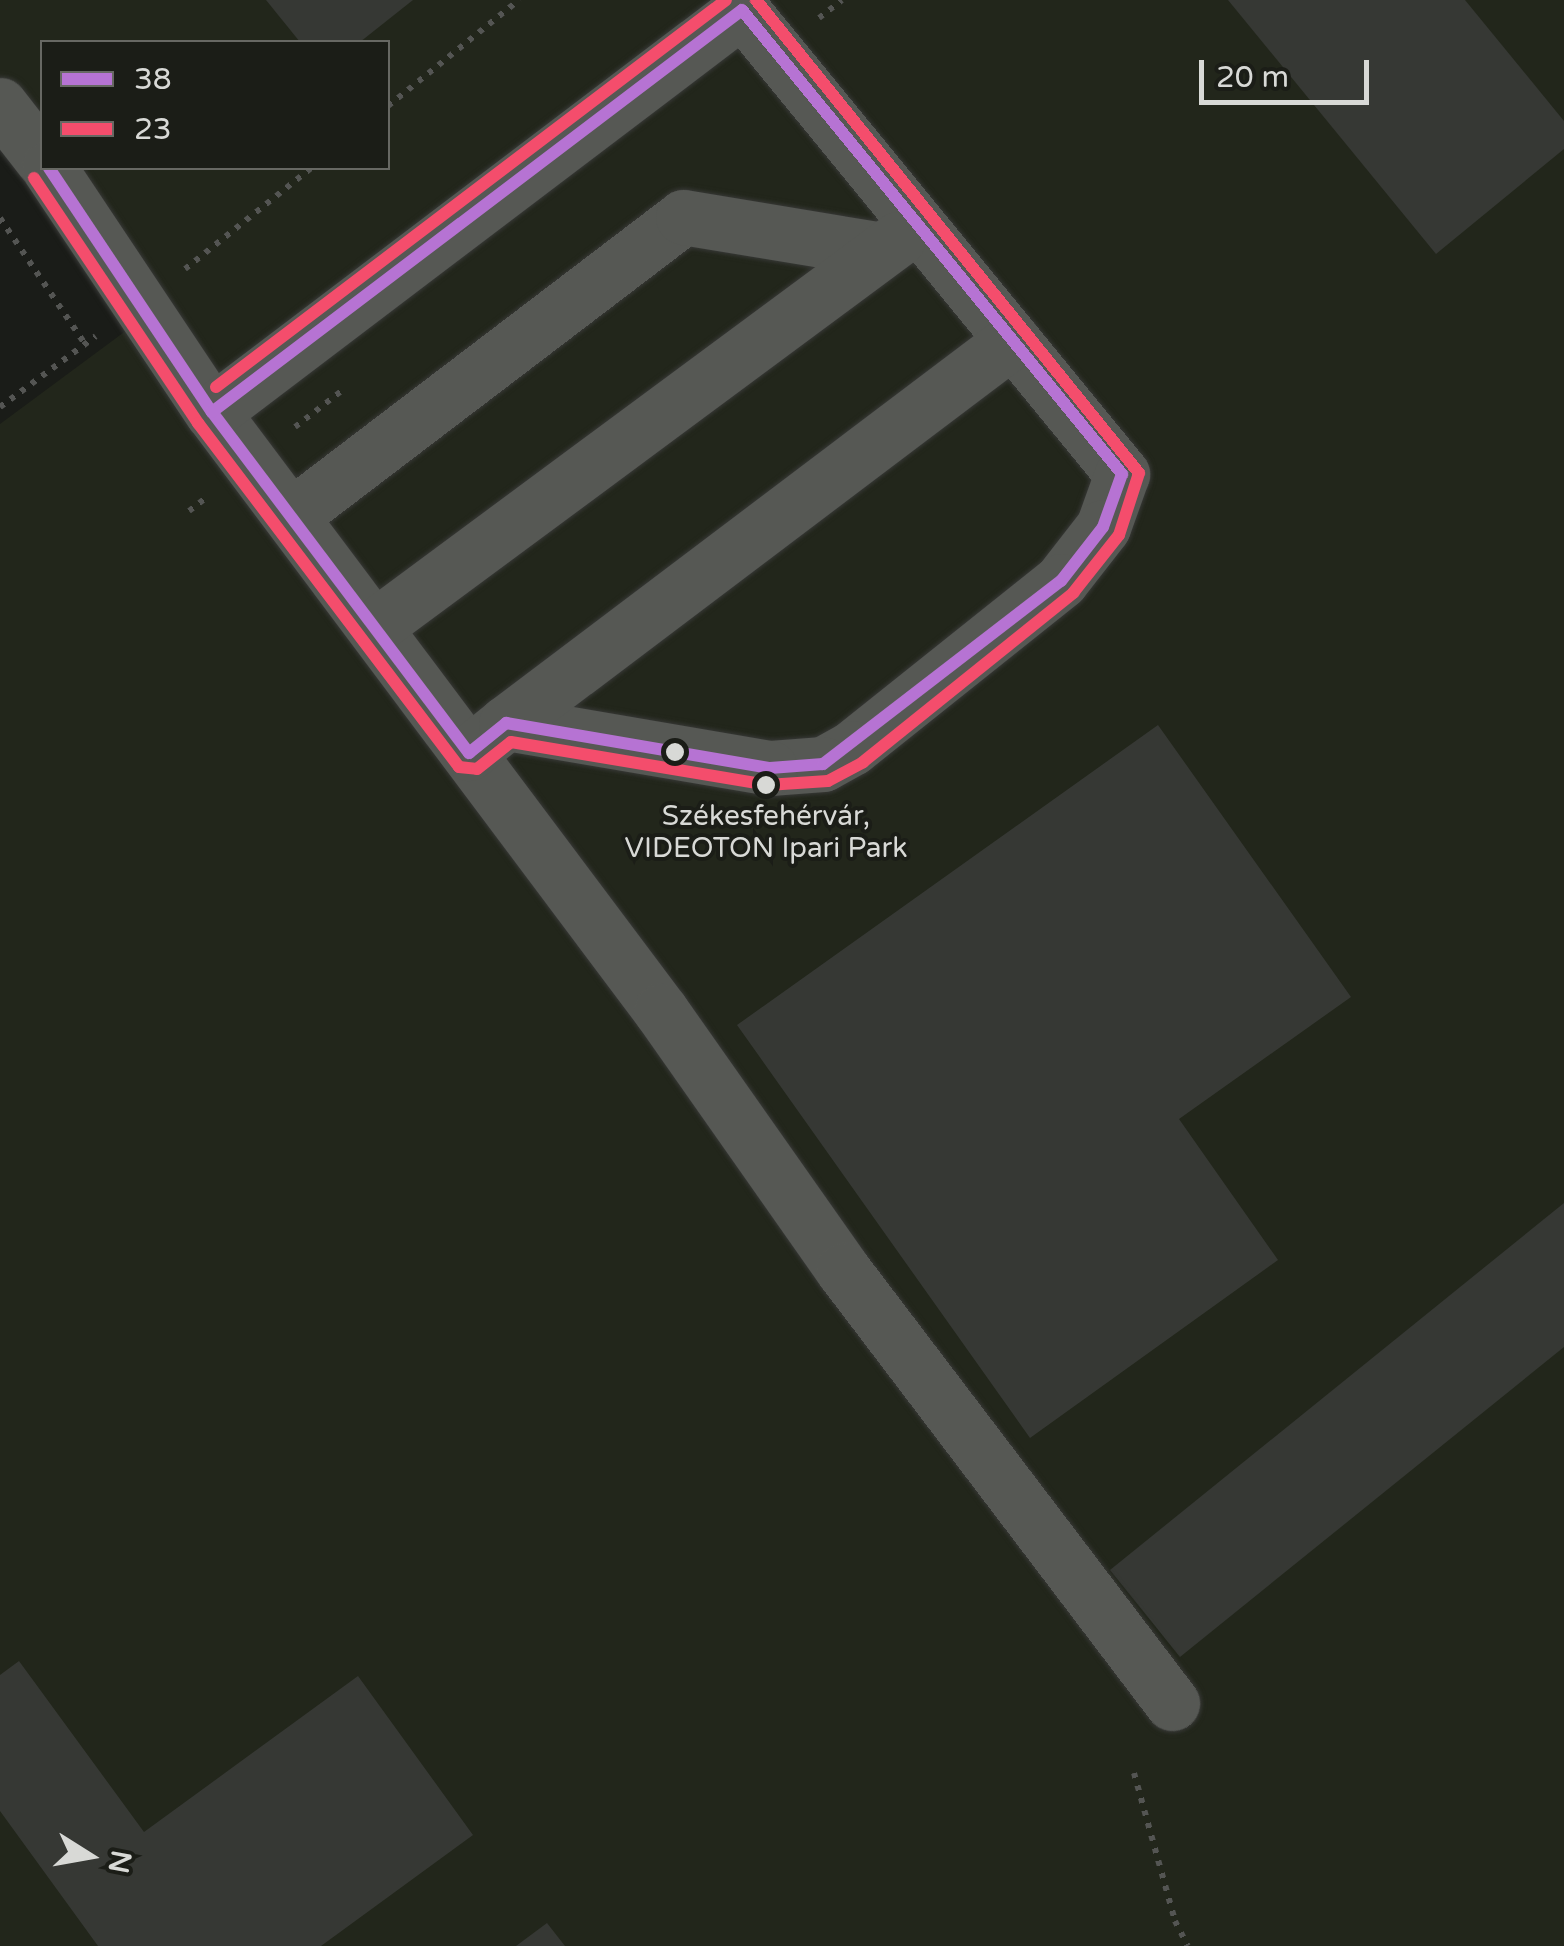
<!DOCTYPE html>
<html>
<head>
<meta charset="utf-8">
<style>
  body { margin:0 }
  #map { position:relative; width:1564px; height:1946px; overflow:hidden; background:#1a1c18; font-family:"Varela Round",sans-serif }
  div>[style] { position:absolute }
  .built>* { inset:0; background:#22261b }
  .building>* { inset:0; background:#363834 }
  .path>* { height:6px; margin-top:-3px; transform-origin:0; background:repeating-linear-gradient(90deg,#545553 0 5px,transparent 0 13px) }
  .roads { filter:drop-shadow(0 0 2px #373836) drop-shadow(0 0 2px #373836) }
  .minor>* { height:55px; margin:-27.5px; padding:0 27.5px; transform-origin:27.5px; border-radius:27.5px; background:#565854 }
  .bus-1>* { height:12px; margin:-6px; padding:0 6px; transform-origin:6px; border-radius:6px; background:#b673d3 }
  .bus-2>* { height:12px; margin:-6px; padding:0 6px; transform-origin:6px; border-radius:6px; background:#f44d6c }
  .dots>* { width:28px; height:28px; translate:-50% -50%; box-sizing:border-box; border:5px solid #1b1d17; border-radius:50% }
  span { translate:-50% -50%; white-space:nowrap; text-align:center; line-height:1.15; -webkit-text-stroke:8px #1b1d17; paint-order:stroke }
  .bus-label { font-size:28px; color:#d8d9d6 }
  .legend { position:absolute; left:40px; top:40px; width:350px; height:130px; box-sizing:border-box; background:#1b1d17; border:2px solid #676863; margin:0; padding:12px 18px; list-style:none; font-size:30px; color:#d8d9d6 }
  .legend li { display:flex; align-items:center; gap:20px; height:50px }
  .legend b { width:50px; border:2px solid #676863 }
  .north { position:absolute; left:40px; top:1806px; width:100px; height:100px; -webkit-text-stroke:8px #1b1d17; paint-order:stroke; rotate:101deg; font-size:28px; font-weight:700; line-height:40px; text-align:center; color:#d8d9d6 }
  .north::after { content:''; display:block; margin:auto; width:35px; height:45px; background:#d8d9d6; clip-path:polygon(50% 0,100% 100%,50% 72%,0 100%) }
  .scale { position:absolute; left:1199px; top:60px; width:170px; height:45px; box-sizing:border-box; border:5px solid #d8d9d6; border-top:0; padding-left:12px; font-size:30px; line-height:35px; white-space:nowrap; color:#d8d9d6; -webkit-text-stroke:8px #1b1d17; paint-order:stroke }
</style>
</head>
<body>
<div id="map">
  <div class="built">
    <div style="clip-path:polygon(evenodd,0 0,1564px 0,1564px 1946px,0 1946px,0 424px,131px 327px,0 130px,0 0,42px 42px,388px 42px,388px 168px,42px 168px,42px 42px)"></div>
  </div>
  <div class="building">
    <div style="clip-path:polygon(266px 0,413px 0,360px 42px,300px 42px)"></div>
    <div style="clip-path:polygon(1228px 0,1465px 0,1564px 121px,1564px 149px,1436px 254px)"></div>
    <div style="clip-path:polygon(1158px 725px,1351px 997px,1179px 1119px,1278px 1260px,1030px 1438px,737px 1025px)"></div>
    <div style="clip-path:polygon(1564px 1203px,1564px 1347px,1180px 1657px,1110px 1570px)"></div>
    <div style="clip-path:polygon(19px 1661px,144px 1832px,358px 1676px,473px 1835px,321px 1946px,98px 1946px,0 1811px,0 1675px)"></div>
    <div style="clip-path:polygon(547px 1923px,565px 1946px,516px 1946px)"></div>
  </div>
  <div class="path">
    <div style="left:819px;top:18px;width:29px;rotate:-38deg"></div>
    <div style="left:388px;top:106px;width:169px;rotate:-39deg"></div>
    <div style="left:0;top:218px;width:152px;rotate:56deg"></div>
    <div style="left:185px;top:269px;width:161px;rotate:-38.7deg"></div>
    <div style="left:0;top:407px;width:119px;rotate:-36.5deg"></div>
    <div style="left:295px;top:427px;width:62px;rotate:-37.8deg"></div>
    <div style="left:189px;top:511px;width:23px;rotate:-38deg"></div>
    <div style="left:1134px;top:1773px;width:154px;rotate:74.5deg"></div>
    <div style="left:1175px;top:1921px;width:28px;rotate:63deg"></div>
  </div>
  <div class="roads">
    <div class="minor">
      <div style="left:0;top:105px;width:68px;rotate:52.1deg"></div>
      <div style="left:49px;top:168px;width:293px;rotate:56.3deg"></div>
      <div style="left:212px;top:412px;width:749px;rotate:53.15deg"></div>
      <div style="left:661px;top:1011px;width:317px;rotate:54.9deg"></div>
      <div style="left:843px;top:1270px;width:544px;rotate:52.77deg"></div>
      <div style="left:212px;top:412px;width:665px;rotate:-37.18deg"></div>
      <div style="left:742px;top:10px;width:600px;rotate:50.68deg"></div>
      <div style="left:1122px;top:474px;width:56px;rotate:109.7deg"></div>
      <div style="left:1103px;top:527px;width:68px;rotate:127.9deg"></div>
      <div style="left:1061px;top:581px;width:268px;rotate:141.4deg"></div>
      <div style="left:852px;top:748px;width:33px;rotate:151deg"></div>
      <div style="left:823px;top:764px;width:53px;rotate:175.7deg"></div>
      <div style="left:770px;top:768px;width:268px;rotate:-170.3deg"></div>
      <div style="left:506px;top:723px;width:48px;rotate:141deg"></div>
      <div style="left:291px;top:516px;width:493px;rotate:-37.3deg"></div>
      <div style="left:683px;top:217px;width:202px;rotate:9.4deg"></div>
      <div style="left:374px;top:627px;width:652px;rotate:-36.52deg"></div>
      <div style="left:506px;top:723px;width:635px;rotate:-37.07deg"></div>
    </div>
  </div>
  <div class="bus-1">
    <div style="left:742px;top:10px;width:600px;rotate:50.68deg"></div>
    <div style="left:49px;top:168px;width:293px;rotate:56.3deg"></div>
    <div style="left:212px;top:412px;width:427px;rotate:53deg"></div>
    <div style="left:212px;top:412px;width:665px;rotate:-37.18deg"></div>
    <div style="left:469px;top:753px;width:48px;rotate:-39deg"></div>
    <div style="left:506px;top:723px;width:268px;rotate:9.7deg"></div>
    <div style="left:770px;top:768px;width:53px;rotate:-4.3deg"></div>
    <div style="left:823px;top:764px;width:300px;rotate:-37.6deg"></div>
    <div style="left:1061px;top:581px;width:68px;rotate:-52.1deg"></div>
    <div style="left:1103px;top:527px;width:56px;rotate:-70.3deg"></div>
  </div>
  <div class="bus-2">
    <div style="left:34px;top:178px;width:295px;rotate:56.2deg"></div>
    <div style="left:198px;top:423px;width:432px;rotate:52.8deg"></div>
    <div style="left:459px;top:767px;width:18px;rotate:6deg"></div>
    <div style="left:477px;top:769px;width:43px;rotate:-38.5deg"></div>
    <div style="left:511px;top:742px;width:260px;rotate:9.5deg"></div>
    <div style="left:767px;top:785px;width:61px;rotate:-3.8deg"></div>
    <div style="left:828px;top:781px;width:40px;rotate:-28deg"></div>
    <div style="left:863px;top:762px;width:270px;rotate:-38.8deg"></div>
    <div style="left:1073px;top:593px;width:74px;rotate:-51.6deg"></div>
    <div style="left:1119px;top:535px;width:65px;rotate:-72.1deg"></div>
    <div style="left:1139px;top:473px;width:609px;rotate:-129deg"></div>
    <div style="left:216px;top:387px;width:640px;rotate:-37.19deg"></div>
  </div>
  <div class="dots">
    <div style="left:675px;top:752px;background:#d8d9d6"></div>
    <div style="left:766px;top:785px;background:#d8d9d6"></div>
  </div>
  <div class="bus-label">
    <span style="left:766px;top:832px">Székesfehérvár,<br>VIDEOTON Ipari Park</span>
  </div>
  <ul class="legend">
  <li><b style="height:12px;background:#b673d3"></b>38</li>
  <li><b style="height:12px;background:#f44d6c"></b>23</li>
  </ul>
  <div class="north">N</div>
  <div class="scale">20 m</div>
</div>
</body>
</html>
